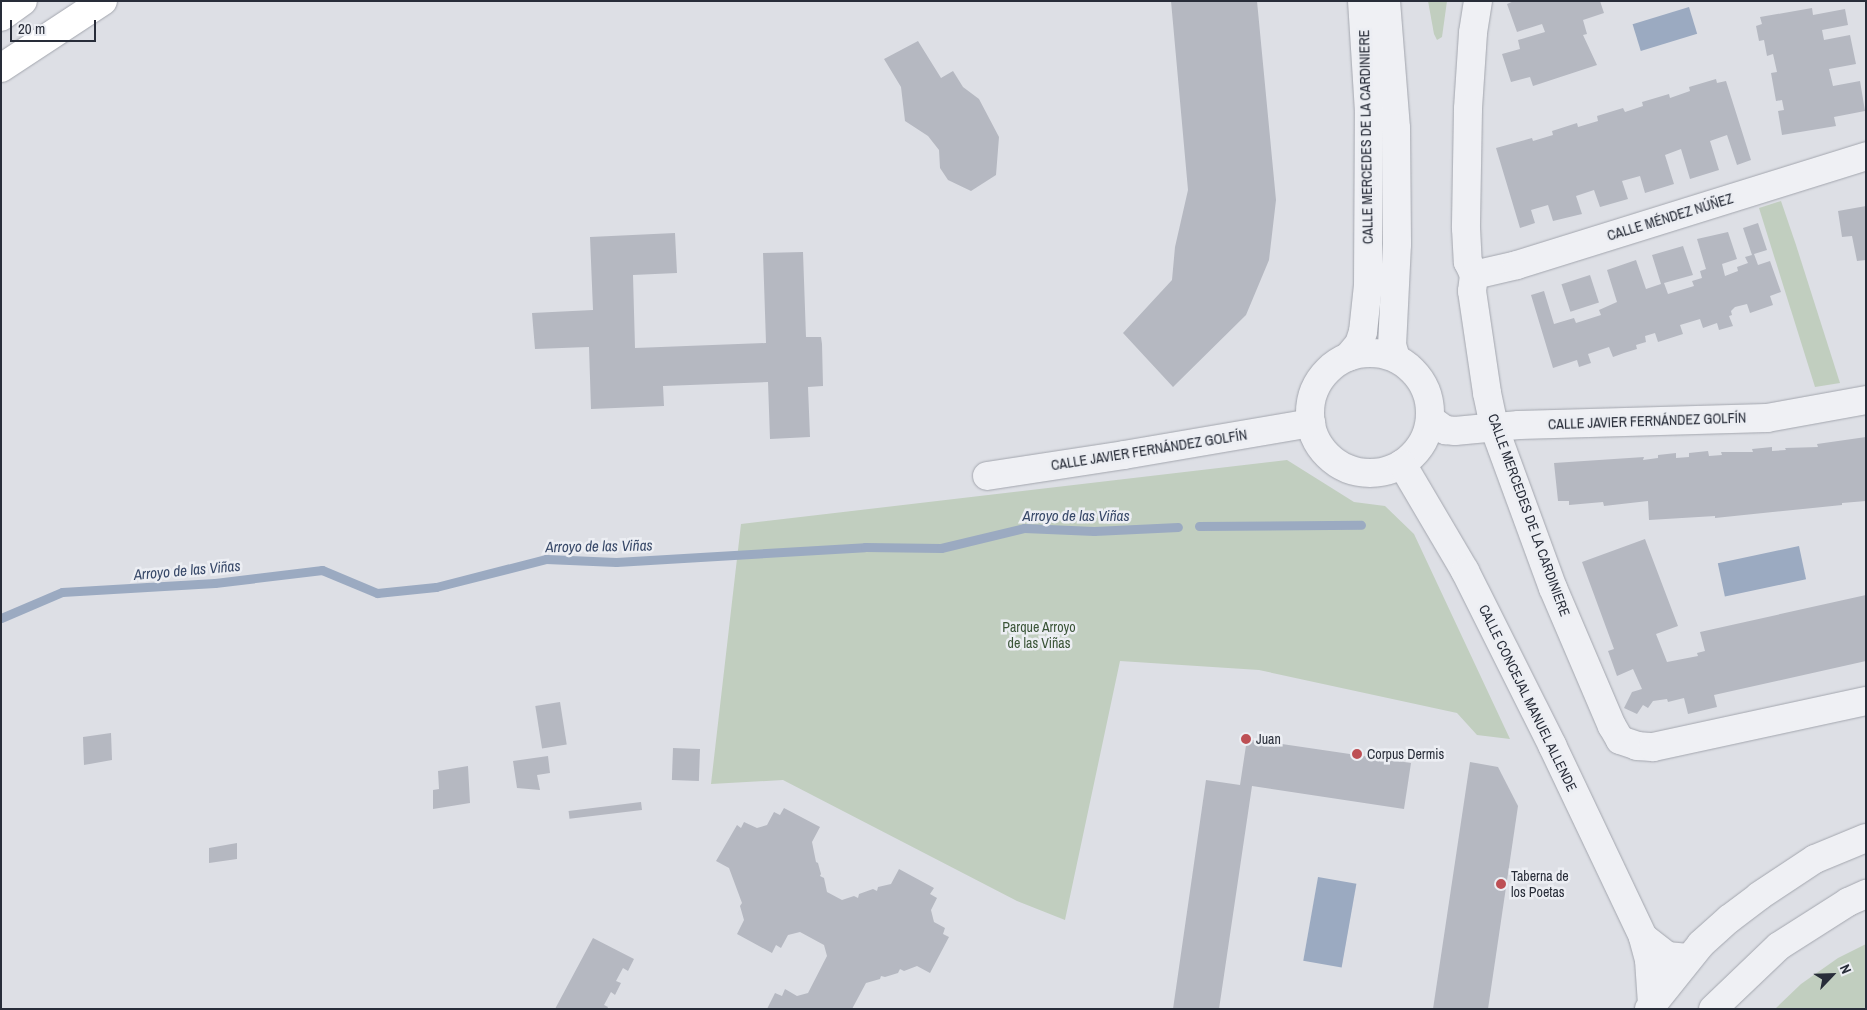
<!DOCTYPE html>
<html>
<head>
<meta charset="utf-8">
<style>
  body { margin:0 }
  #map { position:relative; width:1867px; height:1010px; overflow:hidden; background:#dddfe5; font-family:"Archivo Narrow",sans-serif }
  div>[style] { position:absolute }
  .green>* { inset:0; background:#c1cebf }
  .water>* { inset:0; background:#9baac1; transform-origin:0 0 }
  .stream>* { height:9px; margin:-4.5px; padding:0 4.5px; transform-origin:4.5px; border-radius:4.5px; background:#9baac1 }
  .building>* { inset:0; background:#b5b8c1; transform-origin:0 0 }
  .roads { filter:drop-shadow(0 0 1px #a3a6ae) drop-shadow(0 0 1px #a3a6ae) }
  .minor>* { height:28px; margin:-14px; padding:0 14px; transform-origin:14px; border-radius:14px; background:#eff0f4 }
  .minor>.ring { margin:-14px; padding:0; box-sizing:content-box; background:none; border:28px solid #eff0f4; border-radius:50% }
  .highway>* { height:28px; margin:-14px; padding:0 14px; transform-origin:14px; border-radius:14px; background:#fff }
  .dots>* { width:14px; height:14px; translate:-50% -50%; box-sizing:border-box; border:2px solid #eceef3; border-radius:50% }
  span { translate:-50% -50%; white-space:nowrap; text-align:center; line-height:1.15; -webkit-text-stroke:5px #eceef3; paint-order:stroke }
  .street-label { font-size:14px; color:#282d39 }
  .park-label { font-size:14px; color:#3a5437 }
  .poi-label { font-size:14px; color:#282d39 }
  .left { translate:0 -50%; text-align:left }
  .water-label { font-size:15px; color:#374868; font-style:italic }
  .frame { position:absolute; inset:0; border:2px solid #282d39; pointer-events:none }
  .north { position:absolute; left:1807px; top:950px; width:50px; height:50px; -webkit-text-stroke:4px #eceef3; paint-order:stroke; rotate:66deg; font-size:14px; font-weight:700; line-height:20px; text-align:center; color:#282d39 }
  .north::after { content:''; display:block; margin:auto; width:18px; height:22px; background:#282d39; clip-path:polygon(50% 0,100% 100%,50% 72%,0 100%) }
  .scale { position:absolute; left:10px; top:20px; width:86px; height:22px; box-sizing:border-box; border:2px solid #282d39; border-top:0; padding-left:6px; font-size:15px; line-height:18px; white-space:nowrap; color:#282d39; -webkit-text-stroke:4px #eceef3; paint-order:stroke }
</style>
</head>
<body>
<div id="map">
  <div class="green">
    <div style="clip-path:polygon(1428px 1px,1447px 1px,1442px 37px,1437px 40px,1434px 34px)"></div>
    <div style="clip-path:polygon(1781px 201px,1796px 245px,1840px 383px,1815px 387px,1759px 208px)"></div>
    <div style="clip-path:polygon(1287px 460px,1354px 502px,1385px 506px,1414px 534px,1510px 739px,1477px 735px,1457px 713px,1259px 670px,1120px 661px,1065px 920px,1017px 901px,783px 780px,711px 784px,741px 524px)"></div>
    <div style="clip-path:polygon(1866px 944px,1866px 1009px,1775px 1009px,1801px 984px,1838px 958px)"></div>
  </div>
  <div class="water">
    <div style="left:1689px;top:7px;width:28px;height:59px;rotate:73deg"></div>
    <div style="left:1799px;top:546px;width:34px;height:83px;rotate:78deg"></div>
    <div style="left:1318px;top:877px;width:39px;height:85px;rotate:10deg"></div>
  </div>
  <div class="stream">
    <div style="left:1199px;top:526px;width:162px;rotate:-0.4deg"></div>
    <div style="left:1px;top:618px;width:66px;rotate:-23.1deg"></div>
    <div style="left:62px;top:592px;width:153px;rotate:-3.4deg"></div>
    <div style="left:215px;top:583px;width:108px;rotate:-6.9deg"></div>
    <div style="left:322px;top:570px;width:60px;rotate:22.7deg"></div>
    <div style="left:377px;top:593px;width:59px;rotate:-5.8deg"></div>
    <div style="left:436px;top:587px;width:114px;rotate:-14.3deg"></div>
    <div style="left:546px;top:559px;width:70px;rotate:2.5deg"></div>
    <div style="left:616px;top:562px;width:249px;rotate:-3.4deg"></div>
    <div style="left:865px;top:547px;width:76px;rotate:0.8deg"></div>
    <div style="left:941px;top:548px;width:85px;rotate:-13.5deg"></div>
    <div style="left:1024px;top:528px;width:70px;rotate:2.5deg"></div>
    <div style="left:1094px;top:531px;width:84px;rotate:-2.7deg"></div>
  </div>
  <div class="building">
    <div style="clip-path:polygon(1171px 1px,1257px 1px,1276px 200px,1269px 260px,1246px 315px,1173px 387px,1123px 333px,1172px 280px,1175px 247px,1188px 190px)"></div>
    <div style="clip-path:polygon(1514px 1px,1600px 1px,1604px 13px,1583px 20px,1587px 34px,1583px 35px,1597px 65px,1533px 86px,1530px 77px,1511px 82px,1502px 54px,1520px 49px,1518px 40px,1545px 32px,1542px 24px,1517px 32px,1507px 4px)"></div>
    <div style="clip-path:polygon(1812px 8px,1813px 15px,1845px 9px,1848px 25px,1822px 30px,1824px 40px,1850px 35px,1856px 64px,1829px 69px,1833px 86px,1860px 81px,1865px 111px,1834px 117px,1836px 126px,1782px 135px,1778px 111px,1784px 110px,1782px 100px,1776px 101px,1771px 73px,1777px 72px,1773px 54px,1767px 56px,1764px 40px,1759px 41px,1756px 26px,1762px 24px,1760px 17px)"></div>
    <div style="clip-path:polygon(918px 41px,941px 78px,953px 71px,963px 87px,979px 99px,999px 137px,996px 175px,971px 191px,948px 180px,940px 168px,939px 150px,928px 136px,905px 121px,901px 87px,884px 59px)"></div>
    <div style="clip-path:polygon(1716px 79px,1717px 83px,1726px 81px,1751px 160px,1737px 165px,1727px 135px,1710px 141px,1719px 170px,1690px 179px,1681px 149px,1665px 155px,1674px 184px,1645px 193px,1640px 176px,1622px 181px,1628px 199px,1600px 207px,1594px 190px,1576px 196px,1582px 214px,1553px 221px,1548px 205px,1531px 210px,1535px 223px,1520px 228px,1496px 148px,1532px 138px,1533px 141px,1553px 135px,1552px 131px,1577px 123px,1578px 127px,1598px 121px,1597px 116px,1623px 108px,1625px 112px,1643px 106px,1642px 102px,1669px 94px,1670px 98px,1690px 91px,1689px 87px)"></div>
    <div style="clip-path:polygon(1866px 206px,1866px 260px,1857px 261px,1852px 236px,1842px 237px,1838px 211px)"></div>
    <div style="clip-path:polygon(1758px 223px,1767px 250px,1754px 254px,1758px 265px,1770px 261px,1781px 292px,1770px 296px,1773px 305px,1750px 313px,1747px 304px,1735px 307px,1731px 311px,1732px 315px,1729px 316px,1733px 326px,1719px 330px,1717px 323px,1703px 328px,1700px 319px,1680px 325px,1683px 334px,1658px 342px,1655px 333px,1645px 336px,1646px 342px,1636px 345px,1637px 349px,1624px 353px,1613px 357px,1609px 347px,1588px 354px,1591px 363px,1579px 367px,1577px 360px,1553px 368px,1531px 295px,1544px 291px,1554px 324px,1574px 318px,1576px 323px,1601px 315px,1599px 310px,1617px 302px,1607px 270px,1636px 260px,1646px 289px,1661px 284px,1652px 255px,1683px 246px,1693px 275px,1664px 283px,1668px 294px,1694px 286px,1692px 281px,1702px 278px,1700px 271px,1706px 269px,1697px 239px,1728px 232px,1737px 259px,1722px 264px,1725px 276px,1738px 271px,1737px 267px,1748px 263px,1745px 257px,1752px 255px,1743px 228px)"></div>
    <div style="clip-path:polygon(675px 233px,677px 273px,633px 275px,635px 348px,766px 343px,763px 253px,803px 252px,806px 337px,821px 337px,822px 344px,823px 386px,808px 387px,810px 437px,770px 439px,768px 382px,663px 386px,664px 406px,591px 409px,589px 347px,535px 349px,532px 313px,593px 310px,590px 237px)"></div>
    <div style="left:1590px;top:275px;width:29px;height:30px;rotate:72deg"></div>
    <div style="clip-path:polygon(1866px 437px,1866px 501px,1842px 503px,1842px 505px,1715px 518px,1715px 516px,1649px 520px,1648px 501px,1604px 506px,1603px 502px,1569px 505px,1569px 501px,1558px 501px,1554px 463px,1644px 457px,1643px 460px,1658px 458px,1658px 455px,1676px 453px,1676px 458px,1689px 457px,1689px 453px,1708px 451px,1709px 456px,1722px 455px,1721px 452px,1753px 452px,1752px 449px,1772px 447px,1772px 451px,1786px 450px,1785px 448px,1818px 447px,1817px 444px)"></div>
    <div style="clip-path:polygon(1645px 539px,1678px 626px,1656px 634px,1667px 662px,1698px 656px,1697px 653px,1705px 651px,1700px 632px,1866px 595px,1866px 661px,1714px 695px,1717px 707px,1688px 714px,1684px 698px,1668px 702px,1667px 699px,1653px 701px,1648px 708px,1643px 705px,1637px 714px,1624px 708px,1632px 692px,1642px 689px,1633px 669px,1617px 676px,1608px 651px,1614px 649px,1582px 562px)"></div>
    <div style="left:560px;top:702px;width:43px;height:25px;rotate:81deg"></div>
    <div style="clip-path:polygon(111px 733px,112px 760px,84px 765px,83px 737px)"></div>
    <div style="clip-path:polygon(1247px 739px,1411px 763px,1404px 809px,1252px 786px,1219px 1009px,1173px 1009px,1206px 780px,1240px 785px)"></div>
    <div style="left:673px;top:748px;width:27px;height:32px;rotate:2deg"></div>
    <div style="clip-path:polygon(548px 756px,550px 773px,537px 775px,540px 790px,517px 788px,513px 761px)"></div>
    <div style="clip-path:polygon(1470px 762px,1498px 767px,1518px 806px,1488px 1009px,1433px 1009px)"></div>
    <div style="clip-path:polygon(468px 766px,470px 803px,433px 809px,433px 790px,439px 789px,438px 771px)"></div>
    <div style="left:641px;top:802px;width:8px;height:73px;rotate:83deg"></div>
    <div style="clip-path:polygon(784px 808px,820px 827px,812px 842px,816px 862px,818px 863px,821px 874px,820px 876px,824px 878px,827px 892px,842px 900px,854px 896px,858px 898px,859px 894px,873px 889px,877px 891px,878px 887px,891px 884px,899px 869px,934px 888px,930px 894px,937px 898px,931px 910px,934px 922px,945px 928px,943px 934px,949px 937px,930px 973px,917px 966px,904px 971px,900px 969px,898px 973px,885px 977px,881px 976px,880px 979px,866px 983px,852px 1009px,767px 1009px,775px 993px,782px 996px,785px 989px,797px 996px,808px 993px,827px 956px,824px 945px,800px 932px,788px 935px,781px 948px,776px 945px,772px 953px,737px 934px,744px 920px,740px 906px,742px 903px,729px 868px,716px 861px,737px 825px,741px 828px,744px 822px,757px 828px,767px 825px,774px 812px,780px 815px)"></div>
    <div style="clip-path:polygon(237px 843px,237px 859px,209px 863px,209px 848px)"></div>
    <div style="clip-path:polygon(593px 938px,634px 959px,628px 971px,623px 968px,616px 981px,621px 983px,615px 995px,611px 992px,604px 1005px,608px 1007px,607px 1009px,555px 1009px)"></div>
  </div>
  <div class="roads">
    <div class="minor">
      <div style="left:1386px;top:1px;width:127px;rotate:85.5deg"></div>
      <div style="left:1396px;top:128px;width:116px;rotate:89.5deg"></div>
      <div style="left:1397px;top:244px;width:101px;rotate:92.8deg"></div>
      <div style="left:1392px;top:345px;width:14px;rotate:73deg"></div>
      <div style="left:1478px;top:1px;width:32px;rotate:99deg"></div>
      <div style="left:1473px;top:33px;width:76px;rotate:93.8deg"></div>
      <div style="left:1468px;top:109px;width:119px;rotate:91deg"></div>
      <div style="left:1466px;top:228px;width:34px;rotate:87deg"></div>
      <div style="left:1468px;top:262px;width:14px;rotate:65deg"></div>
      <div style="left:1474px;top:275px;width:16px;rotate:97deg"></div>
      <div style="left:1472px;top:291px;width:103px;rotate:81.6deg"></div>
      <div style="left:1487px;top:393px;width:35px;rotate:78deg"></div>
      <div style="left:1494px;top:427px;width:171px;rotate:69.9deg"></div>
      <div style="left:1553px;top:588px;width:150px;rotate:66.9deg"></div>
      <div style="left:1612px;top:726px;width:16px;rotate:60deg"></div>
      <div style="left:1620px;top:740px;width:18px;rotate:19deg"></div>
      <div style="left:1637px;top:746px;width:16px;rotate:4deg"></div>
      <div style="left:1653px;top:747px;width:218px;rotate:-12.2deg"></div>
      <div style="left:1474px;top:275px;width:44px;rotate:-13.1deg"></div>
      <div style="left:1517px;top:265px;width:366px;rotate:-17.3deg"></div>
      <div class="ring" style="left:1310px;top:353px;width:92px;height:92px"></div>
      <div style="left:1348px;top:357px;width:17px;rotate:-50deg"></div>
      <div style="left:1359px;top:344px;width:13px;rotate:-72deg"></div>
      <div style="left:1363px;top:332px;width:47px;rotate:-83.9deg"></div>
      <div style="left:1368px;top:285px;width:173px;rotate:-89.7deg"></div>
      <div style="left:1369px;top:112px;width:111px;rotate:-93.6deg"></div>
      <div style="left:1430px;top:419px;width:19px;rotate:36deg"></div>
      <div style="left:1445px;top:430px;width:10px;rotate:6deg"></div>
      <div style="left:1455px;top:431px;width:64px;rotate:-5.4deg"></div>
      <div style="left:1519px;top:425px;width:248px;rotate:-1.6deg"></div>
      <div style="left:1767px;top:418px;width:101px;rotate:-10.3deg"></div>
      <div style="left:1402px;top:464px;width:124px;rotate:59.5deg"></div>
      <div style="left:1465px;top:571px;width:195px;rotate:63.4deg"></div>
      <div style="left:1552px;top:745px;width:212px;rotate:64.6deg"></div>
      <div style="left:987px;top:476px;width:139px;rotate:-8.7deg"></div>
      <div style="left:1124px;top:455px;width:190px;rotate:-9.7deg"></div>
      <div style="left:1652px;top:1004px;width:44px;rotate:-93.9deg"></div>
      <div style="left:1649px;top:960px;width:24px;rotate:-105deg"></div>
      <div style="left:1643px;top:937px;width:31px;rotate:38deg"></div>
      <div style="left:1667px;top:956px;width:21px;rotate:5deg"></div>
      <div style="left:1649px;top:1009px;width:83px;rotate:-51.3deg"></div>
      <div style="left:1701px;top:944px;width:38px;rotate:-42deg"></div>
      <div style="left:1729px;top:919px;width:38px;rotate:-37deg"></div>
      <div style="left:1759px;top:896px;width:67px;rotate:-33.5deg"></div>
      <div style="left:1815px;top:859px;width:55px;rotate:-22.4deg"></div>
      <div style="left:1713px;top:1009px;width:91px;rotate:-43.7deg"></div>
      <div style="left:1779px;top:946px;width:82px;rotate:-32.5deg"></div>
      <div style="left:1848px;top:902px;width:20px;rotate:-24deg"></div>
    </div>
    <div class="highway">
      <div style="left:1px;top:17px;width:27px;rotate:-36deg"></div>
      <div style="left:1px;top:68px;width:122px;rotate:-33.3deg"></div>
    </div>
  </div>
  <div class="dots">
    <div style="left:1246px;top:739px;background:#bd4f54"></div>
    <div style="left:1357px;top:754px;background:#bd4f54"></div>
    <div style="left:1501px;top:884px;background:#bd4f54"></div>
  </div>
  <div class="street-label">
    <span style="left:1366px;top:137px;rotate:-91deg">CALLE MERCEDES DE LA CARDINIERE</span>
    <span style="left:1670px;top:217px;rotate:-17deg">CALLE MÉNDEZ NÚÑEZ</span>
    <span style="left:1647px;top:421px;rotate:-2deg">CALLE JAVIER FERNÁNDEZ GOLFÍN</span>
    <span style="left:1149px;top:450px;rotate:-9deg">CALLE JAVIER FERNÁNDEZ GOLFÍN</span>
    <span style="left:1529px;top:515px;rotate:70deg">CALLE MERCEDES DE LA CARDINIERE</span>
    <span style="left:1528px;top:698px;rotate:64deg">CALLE CONCEJAL MANUEL ALLENDE</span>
  </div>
  <div class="park-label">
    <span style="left:1039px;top:635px">Parque Arroyo<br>de las Viñas</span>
  </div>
  <div class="poi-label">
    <span class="left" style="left:1256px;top:739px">Juan</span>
    <span class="left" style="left:1367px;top:754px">Corpus Dermis</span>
    <span class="left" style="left:1511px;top:884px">Taberna de<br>los Poetas</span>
  </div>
  <div class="water-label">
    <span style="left:1076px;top:516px">Arroyo de las Viñas</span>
    <span style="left:599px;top:546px;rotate:-1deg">Arroyo de las Viñas</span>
    <span style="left:187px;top:570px;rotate:-5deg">Arroyo de las Viñas</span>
  </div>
  <div class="frame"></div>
  <div class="north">N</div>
  <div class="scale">20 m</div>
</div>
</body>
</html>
